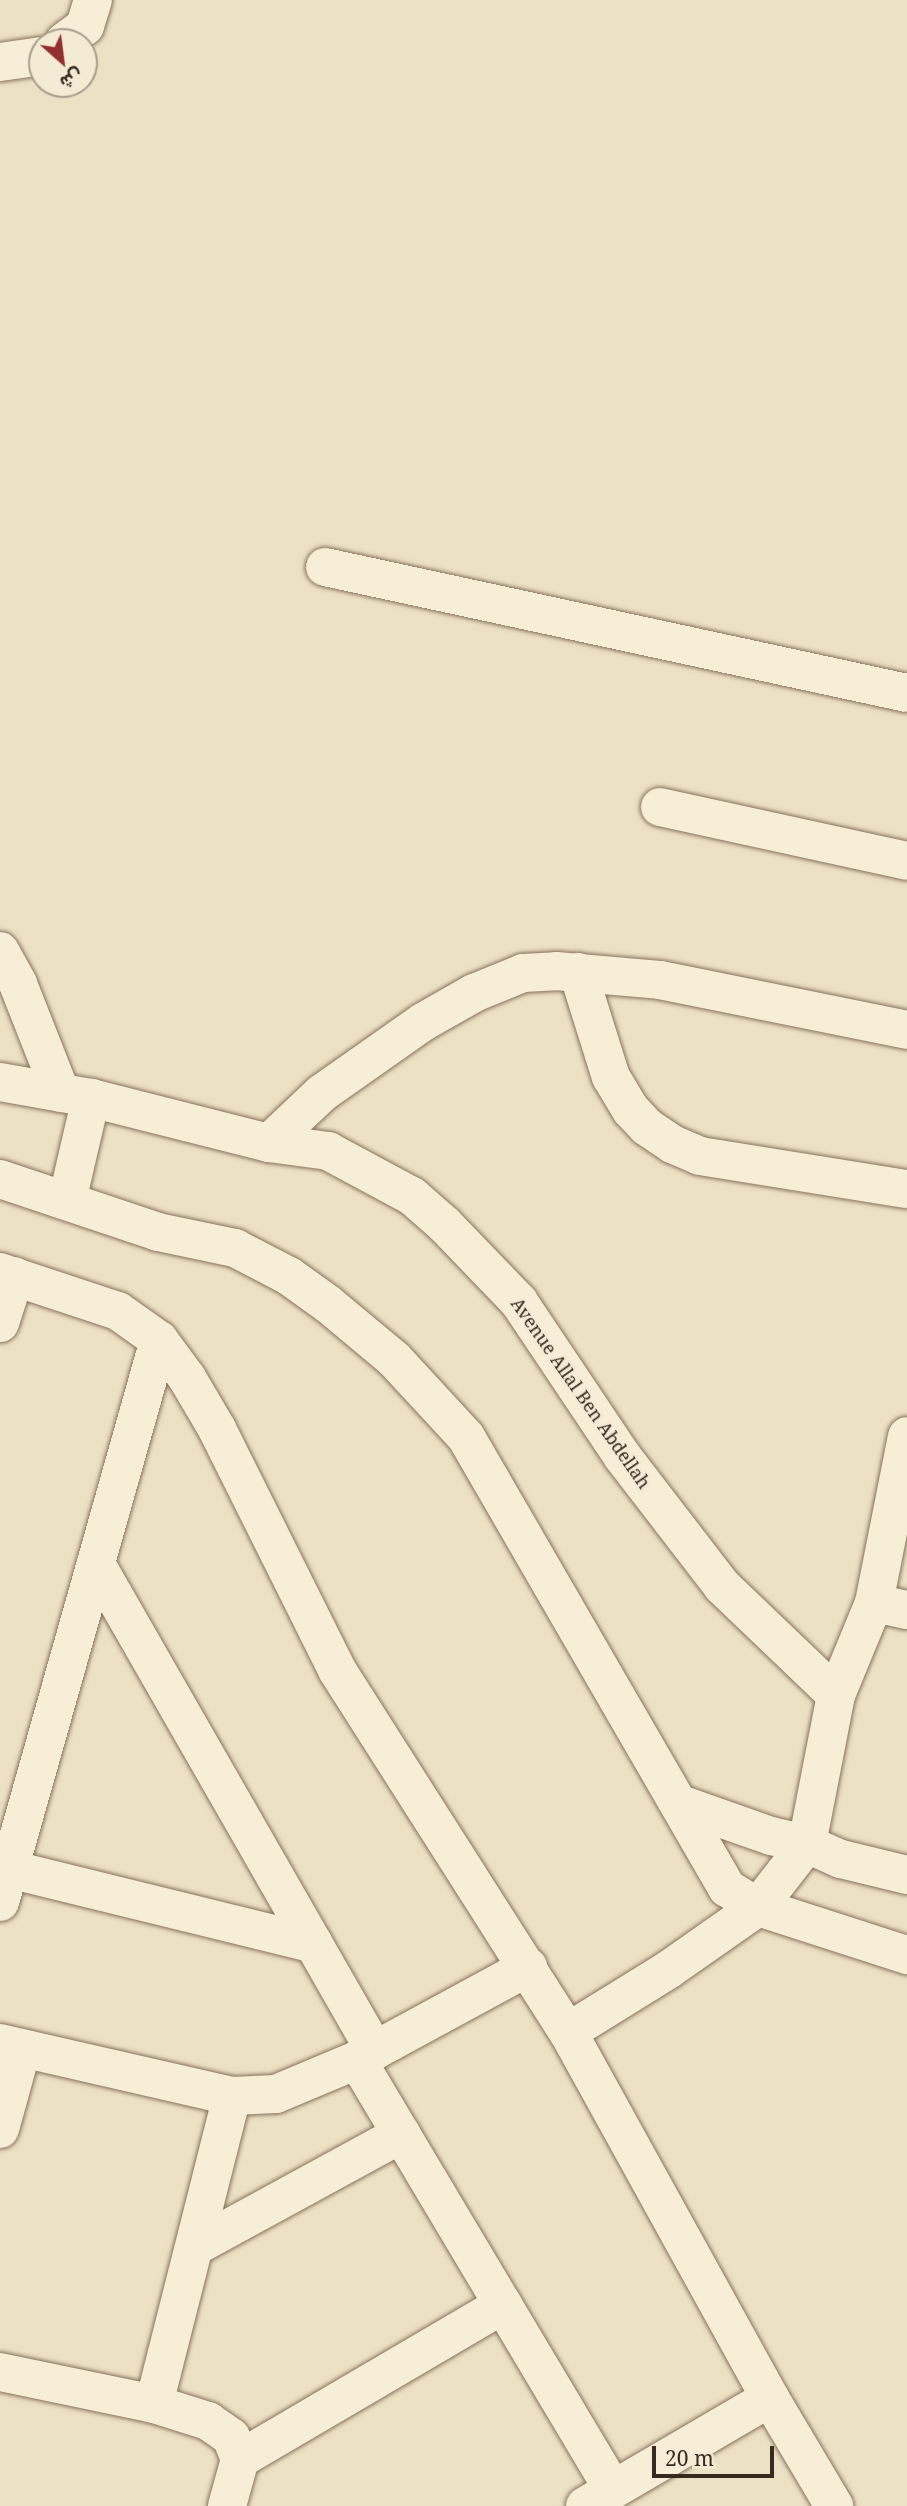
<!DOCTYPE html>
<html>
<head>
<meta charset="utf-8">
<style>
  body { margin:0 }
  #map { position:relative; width:907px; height:2506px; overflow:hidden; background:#ece1c5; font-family:"Noto Serif",Vazirmatn,serif }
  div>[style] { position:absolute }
  .roads { filter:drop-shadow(0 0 2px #87735c) drop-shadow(0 0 2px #87735c) }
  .minor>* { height:38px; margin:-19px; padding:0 19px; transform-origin:19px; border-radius:19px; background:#f7eed8 }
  span { translate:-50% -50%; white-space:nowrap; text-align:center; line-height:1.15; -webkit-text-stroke:5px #f4ebd4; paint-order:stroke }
  .street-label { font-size:18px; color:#372b1f }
  .north { position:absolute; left:28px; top:28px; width:70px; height:70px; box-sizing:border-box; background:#f4ebd4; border:2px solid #a89e8c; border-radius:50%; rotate:152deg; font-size:19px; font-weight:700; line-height:28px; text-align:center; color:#372b1f }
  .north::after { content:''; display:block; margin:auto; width:24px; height:32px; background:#932f2e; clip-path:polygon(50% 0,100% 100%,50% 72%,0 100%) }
  .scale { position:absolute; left:652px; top:2446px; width:122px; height:32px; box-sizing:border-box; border:4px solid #372b1f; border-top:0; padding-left:9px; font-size:21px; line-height:24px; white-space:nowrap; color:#372b1f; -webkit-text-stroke:5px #f4ebd4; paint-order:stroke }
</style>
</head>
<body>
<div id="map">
  <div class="roads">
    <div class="minor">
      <div style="left:64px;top:42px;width:26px;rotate:-37deg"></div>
      <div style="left:85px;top:26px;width:27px;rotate:-73deg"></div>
      <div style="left:0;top:62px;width:42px;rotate:-8.1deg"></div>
      <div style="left:325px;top:567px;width:595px;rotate:12.22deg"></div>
      <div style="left:660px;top:807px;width:253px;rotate:12.3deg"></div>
      <div style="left:0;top:951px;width:38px;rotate:61deg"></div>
      <div style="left:18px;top:984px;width:117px;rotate:68.5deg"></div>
      <div style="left:578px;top:972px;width:110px;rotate:72.6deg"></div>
      <div style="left:611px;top:1077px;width:39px;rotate:59deg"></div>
      <div style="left:631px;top:1110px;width:23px;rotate:47deg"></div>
      <div style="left:647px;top:1127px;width:30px;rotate:34deg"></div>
      <div style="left:672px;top:1144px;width:30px;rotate:23deg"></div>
      <div style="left:700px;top:1156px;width:210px;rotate:9.1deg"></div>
      <div style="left:0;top:1082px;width:92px;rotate:10deg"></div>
      <div style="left:91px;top:1098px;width:184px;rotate:14.2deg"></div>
      <div style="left:269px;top:1143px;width:60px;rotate:7.7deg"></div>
      <div style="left:328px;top:1151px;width:95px;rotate:28.2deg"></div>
      <div style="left:412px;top:1196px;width:44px;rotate:41.3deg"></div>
      <div style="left:445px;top:1225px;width:107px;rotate:46.1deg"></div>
      <div style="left:519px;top:1302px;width:185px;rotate:56.2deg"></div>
      <div style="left:622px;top:1456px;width:164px;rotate:52.4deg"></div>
      <div style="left:722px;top:1586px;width:158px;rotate:43.7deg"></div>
      <div style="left:269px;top:1143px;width:73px;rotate:-43.3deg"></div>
      <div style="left:322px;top:1093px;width:123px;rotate:-35.1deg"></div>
      <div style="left:423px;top:1022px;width:59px;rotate:-29.6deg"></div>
      <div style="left:474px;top:993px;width:53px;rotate:-22.2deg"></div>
      <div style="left:523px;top:973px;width:33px;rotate:-3deg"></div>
      <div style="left:556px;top:971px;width:104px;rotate:4.9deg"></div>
      <div style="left:660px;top:980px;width:252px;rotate:11.4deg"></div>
      <div style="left:0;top:1179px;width:167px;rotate:18.5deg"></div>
      <div style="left:158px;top:1232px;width:79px;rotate:11.7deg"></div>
      <div style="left:235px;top:1248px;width:61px;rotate:27.4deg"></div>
      <div style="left:289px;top:1276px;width:48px;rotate:35.7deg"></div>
      <div style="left:328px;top:1304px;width:86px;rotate:39.8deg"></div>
      <div style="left:394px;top:1359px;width:106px;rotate:47.3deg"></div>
      <div style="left:466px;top:1437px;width:521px;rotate:59.94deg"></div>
      <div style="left:727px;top:1888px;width:36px;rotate:32deg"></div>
      <div style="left:758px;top:1907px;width:157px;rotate:17.9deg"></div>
      <div style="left:67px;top:1201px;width:106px;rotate:-76.9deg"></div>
      <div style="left:0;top:1272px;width:124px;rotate:18.3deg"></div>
      <div style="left:118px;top:1311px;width:50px;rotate:35.3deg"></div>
      <div style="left:159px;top:1340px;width:47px;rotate:53.6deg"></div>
      <div style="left:187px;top:1378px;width:59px;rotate:59.5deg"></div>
      <div style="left:217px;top:1429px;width:269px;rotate:63.5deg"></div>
      <div style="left:337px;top:1670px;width:429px;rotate:57.5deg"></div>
      <div style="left:568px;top:2032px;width:418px;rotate:61.1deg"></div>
      <div style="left:770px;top:2398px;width:126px;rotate:59.3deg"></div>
      <div style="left:0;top:1323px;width:49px;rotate:-72.3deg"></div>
      <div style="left:96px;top:1564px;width:561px;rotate:60.19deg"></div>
      <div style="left:874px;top:1603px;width:34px;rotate:12deg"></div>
      <div style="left:680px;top:1804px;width:96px;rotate:19.4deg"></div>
      <div style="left:771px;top:1836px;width:37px;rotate:13deg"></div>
      <div style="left:807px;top:1844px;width:37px;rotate:24deg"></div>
      <div style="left:841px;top:1859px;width:68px;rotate:13.6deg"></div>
      <div style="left:9px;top:1869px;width:314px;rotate:13.8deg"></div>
      <div style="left:0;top:1902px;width:584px;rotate:-74.2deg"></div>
      <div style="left:568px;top:2032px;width:118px;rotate:-31.8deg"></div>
      <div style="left:668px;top:1970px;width:110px;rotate:-35deg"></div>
      <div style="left:758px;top:1907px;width:80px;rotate:-52.1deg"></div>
      <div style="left:807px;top:1844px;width:152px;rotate:-79deg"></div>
      <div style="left:836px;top:1695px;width:100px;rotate:-67.6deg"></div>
      <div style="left:874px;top:1603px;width:170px;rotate:-78.8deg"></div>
      <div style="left:0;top:2043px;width:238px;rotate:12.9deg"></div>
      <div style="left:232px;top:2096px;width:44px;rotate:-2.6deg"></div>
      <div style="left:276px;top:2094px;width:88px;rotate:-22.8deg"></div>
      <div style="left:357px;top:2060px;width:195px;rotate:-28.5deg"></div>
      <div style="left:357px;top:2060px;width:500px;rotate:59.2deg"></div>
      <div style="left:0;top:2129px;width:83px;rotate:-74.6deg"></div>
      <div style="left:196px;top:2246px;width:234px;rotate:-28.6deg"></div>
      <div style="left:0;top:2372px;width:157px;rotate:11.7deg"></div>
      <div style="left:154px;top:2404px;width:57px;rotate:17.5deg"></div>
      <div style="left:208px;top:2421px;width:28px;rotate:35deg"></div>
      <div style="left:231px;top:2437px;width:24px;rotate:68deg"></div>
      <div style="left:154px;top:2404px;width:318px;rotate:-75.8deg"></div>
      <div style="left:227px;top:2506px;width:49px;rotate:-74.5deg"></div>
      <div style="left:240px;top:2459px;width:305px;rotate:-30.4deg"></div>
      <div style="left:585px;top:2506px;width:214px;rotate:-30.3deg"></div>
    </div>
  </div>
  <div class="street-label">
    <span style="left:581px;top:1393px;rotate:55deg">Avenue Allal Ben Abdellah</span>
  </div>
  <div class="north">ش</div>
  <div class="scale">20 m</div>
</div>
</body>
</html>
